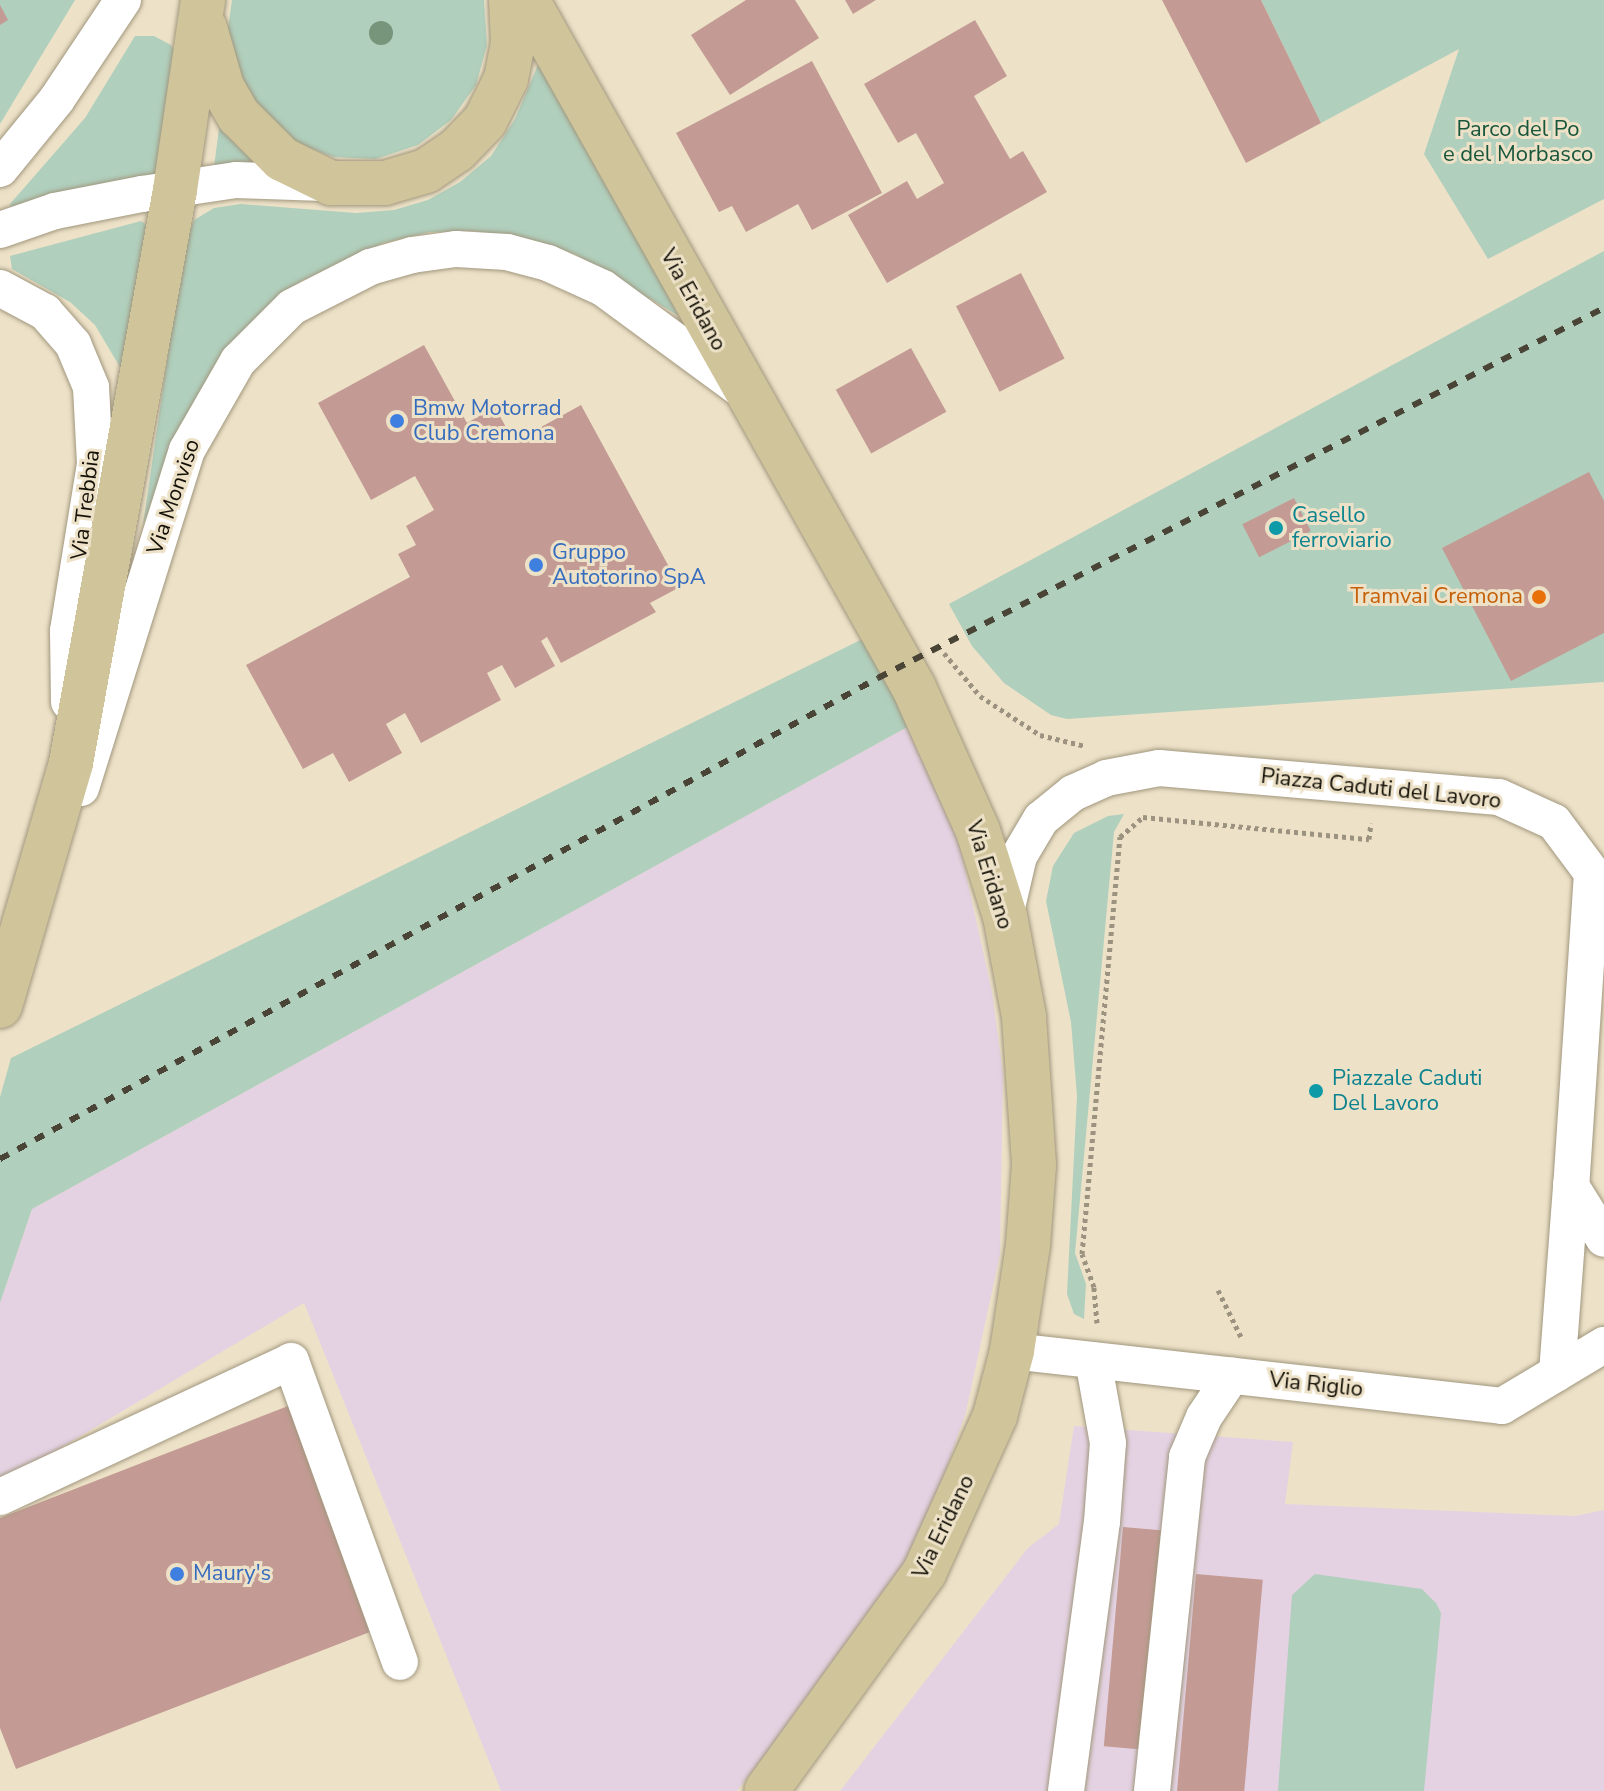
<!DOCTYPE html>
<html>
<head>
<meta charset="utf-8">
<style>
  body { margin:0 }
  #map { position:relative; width:1604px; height:1791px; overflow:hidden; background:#ede2c8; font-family:"Nunito Sans",sans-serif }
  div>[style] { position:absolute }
  .industrial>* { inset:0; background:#e4d2e3 }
  .green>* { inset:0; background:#b0cfbd }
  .building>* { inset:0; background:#c39b94; transform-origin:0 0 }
  .path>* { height:5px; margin-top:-2.5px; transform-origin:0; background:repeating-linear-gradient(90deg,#9b937f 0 4px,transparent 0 8px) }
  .roads { filter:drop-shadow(0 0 2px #a1977e) drop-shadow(0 0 2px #a1977e) }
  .minor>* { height:36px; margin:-18px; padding:0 18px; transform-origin:18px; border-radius:18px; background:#fff }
  .major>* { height:44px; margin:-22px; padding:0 22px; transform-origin:22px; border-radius:22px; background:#d0c49b }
  .rail>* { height:6px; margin-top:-3px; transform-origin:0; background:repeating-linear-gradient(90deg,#494436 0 10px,transparent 0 20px) }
  .trees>* { width:24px; height:24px; margin:-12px; border-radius:50%; background:#77957a }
  .dots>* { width:22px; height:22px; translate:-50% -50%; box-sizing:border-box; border:4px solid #ede2c8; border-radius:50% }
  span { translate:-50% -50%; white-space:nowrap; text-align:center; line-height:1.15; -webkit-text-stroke:6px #ede2c8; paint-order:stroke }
  .park-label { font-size:22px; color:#17563b }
  .street-label { font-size:22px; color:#141007 }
  .shop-label { font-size:22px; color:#366cbe }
  .left { translate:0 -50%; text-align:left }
  .culture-label { font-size:22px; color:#0d838f }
  .food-label { font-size:22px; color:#c56008 }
  .right { translate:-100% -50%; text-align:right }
</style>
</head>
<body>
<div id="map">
  <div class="industrial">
    <div style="clip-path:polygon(911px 725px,951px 807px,992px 992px,1003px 1074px,1000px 1254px,966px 1412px,914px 1562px,737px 1791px,501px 1791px,304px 1303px,0 1484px,0 1303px,32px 1209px)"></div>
    <div style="clip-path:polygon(1074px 1426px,1293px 1442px,1285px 1504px,1575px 1516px,1604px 1510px,1604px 1791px,840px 1791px,1028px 1548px,1059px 1524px)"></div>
  </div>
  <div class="green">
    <div style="clip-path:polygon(0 0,75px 0,0 124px)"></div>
    <div style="clip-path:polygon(232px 0,484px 0,487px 45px,476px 85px,451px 120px,418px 145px,376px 159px,333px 157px,293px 142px,259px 114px,236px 78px,227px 36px)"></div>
    <div style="clip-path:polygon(1261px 0,1604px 0,1604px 199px,1488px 259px,1424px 154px,1459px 49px,1321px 123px)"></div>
    <div style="clip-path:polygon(135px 36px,154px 36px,171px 45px,181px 62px,161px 176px,13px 217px,10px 204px,85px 118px)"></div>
    <div style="clip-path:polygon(540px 60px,679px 316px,575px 254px,519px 237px,474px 231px,430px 232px,383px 243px,301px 281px,267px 306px,232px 344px,201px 389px,176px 440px,143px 525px,184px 243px,194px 220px,214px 208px,241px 204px,356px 213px,394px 210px,428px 200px,460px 182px,491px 156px,515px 119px)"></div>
    <div style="clip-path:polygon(221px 113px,263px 164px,214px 167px)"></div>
    <div style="clip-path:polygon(141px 221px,151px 228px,127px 379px,95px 325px,70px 302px,12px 269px,10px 256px)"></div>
    <div style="clip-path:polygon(1604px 251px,1604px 682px,1067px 719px,1051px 715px,1004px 683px,972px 646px,949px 604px)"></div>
    <div style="clip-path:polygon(889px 626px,911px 725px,32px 1209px,0 1303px,0 1097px,11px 1058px)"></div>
    <div style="clip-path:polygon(1124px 814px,1114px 832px,1075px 1253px,1086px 1284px,1084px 1319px,1074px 1314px,1067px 1294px,1077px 1096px,1071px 1022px,1046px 901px,1053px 866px,1074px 833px,1108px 816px)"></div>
    <div style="clip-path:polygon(1315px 1574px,1422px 1589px,1436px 1603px,1441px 1613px,1424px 1791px,1278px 1791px,1292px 1595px)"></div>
  </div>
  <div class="building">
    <div style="clip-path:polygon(746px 0,795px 0,819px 38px,730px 95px,691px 35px)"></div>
    <div style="clip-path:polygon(845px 0,876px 0,853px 14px)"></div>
    <div style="clip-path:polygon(1162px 0,1261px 0,1321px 123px,1246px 163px)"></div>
    <div style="clip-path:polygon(0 5px,8px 20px,0 25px)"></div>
    <div style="clip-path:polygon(975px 20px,1007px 76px,974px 96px,1010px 159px,1023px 151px,1047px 192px,887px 283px,848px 215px,907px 181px,917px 199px,944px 183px,916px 133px,898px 143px,864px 84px)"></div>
    <div style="clip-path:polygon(812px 61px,882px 193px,812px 230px,798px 204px,746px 232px,732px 206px,719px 212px,676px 133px)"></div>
    <div style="left:1021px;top:273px;width:96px;height:73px;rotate:63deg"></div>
    <div style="clip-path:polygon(424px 345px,467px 423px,495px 407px,514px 442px,581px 405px,680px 587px,650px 603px,656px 612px,561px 663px,547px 637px,541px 641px,555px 666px,515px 688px,502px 665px,487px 673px,501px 700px,421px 743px,405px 713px,386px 724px,402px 753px,349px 782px,333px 753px,303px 769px,246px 665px,410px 577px,398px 554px,416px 545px,406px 526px,434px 510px,415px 476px,371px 500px,318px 403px)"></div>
    <div style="left:911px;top:348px;width:73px;height:86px;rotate:61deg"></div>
    <div style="clip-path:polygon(1589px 472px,1604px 501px,1604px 633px,1511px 681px,1442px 548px)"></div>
    <div style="left:1294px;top:498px;width:37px;height:58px;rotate:63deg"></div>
    <div style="clip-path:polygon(288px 1406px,375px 1630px,16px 1769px,0 1728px,0 1518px)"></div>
    <div style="left:1123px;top:1527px;width:38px;height:220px;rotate:5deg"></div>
    <div style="left:1196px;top:1574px;width:67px;height:218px;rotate:5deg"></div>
  </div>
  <div class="path">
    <div style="left:944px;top:653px;width:56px;rotate:50.1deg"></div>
    <div style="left:980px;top:696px;width:72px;rotate:33deg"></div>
    <div style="left:1040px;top:735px;width:46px;rotate:13.7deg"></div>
    <div style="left:1218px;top:1290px;width:52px;rotate:63.9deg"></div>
    <div style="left:1097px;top:1323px;width:36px;rotate:-95deg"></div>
    <div style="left:1094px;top:1287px;width:35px;rotate:-110deg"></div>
    <div style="left:1082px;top:1254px;width:419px;rotate:-84.8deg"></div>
    <div style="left:1120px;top:837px;width:30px;rotate:-41deg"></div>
    <div style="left:1143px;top:817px;width:227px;rotate:5.6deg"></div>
    <div style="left:1369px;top:839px;width:16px;rotate:-83deg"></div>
  </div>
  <div class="roads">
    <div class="minor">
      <div style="left:0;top:169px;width:90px;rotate:-50.8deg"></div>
      <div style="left:57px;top:99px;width:119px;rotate:-56.3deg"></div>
      <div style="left:0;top:230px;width:58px;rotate:-19.1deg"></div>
      <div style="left:55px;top:211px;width:89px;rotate:-11.1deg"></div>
      <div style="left:142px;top:194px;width:95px;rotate:-8.5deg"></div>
      <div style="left:236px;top:180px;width:88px;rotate:2deg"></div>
      <div style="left:0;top:288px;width:51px;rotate:28.1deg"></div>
      <div style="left:45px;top:312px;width:43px;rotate:48.8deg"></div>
      <div style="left:73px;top:344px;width:47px;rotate:67.3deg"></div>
      <div style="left:91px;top:387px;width:77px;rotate:87deg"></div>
      <div style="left:95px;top:464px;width:169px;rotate:99.2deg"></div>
      <div style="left:68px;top:631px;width:71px;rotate:89.2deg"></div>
      <div style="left:81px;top:788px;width:354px;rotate:-72.6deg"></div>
      <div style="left:187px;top:450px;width:103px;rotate:-60.2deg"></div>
      <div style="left:238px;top:361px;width:76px;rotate:-45deg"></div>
      <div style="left:292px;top:307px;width:88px;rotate:-27.1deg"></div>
      <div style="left:370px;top:267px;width:44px;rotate:-15.9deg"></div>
      <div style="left:412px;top:255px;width:44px;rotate:-7.8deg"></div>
      <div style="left:456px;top:249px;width:51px;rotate:3.4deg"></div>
      <div style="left:507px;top:252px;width:42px;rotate:15deg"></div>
      <div style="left:548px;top:263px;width:60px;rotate:24.4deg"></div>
      <div style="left:603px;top:288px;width:174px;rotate:36.3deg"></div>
      <div style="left:1005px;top:916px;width:62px;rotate:-76.9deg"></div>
      <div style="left:1019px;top:856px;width:43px;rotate:-59.3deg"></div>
      <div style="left:1041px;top:819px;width:41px;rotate:-39.1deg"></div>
      <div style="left:1073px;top:793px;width:36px;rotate:-24deg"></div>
      <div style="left:1106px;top:778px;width:54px;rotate:-10.7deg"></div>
      <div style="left:1159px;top:768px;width:341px;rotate:4.9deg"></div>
      <div style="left:1499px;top:797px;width:60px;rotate:24.4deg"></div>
      <div style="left:1554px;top:822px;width:64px;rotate:53.3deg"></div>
      <div style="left:1592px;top:873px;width:314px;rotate:93.8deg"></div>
      <div style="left:1571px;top:1186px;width:62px;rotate:58.1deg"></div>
      <div style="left:1012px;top:1351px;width:493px;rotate:6.4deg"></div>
      <div style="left:1502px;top:1406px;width:119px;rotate:-30.9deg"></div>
      <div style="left:1557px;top:1373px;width:188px;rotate:-85.7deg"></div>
      <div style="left:0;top:1497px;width:321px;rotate:-25deg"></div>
      <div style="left:291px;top:1361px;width:320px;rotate:70.1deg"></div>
      <div style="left:1066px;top:1791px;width:271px;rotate:-82.4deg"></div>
      <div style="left:1102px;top:1522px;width:79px;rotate:-85.7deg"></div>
      <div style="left:1108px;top:1443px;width:84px;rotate:-100.2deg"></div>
      <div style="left:1152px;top:1791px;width:336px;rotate:-84deg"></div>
      <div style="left:1187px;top:1457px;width:43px;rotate:-67deg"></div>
      <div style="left:1204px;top:1417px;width:50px;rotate:-56.3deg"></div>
    </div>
    <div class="major">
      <div style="left:527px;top:0;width:789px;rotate:60.64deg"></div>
      <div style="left:914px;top:688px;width:157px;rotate:65.9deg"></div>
      <div style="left:978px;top:831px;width:89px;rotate:72.4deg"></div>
      <div style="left:1005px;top:916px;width:103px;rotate:79.3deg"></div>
      <div style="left:1024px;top:1017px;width:148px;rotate:86.1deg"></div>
      <div style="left:1034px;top:1165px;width:80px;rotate:94.3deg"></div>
      <div style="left:1028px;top:1245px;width:107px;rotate:98.6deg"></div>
      <div style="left:1012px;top:1351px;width:67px;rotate:104.7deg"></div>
      <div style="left:995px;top:1416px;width:172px;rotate:114.3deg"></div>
      <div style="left:924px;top:1573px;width:269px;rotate:125.9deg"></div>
      <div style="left:205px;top:28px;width:61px;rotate:73.9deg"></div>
      <div style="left:222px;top:87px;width:34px;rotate:60deg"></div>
      <div style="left:239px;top:116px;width:61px;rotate:45deg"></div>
      <div style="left:282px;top:159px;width:55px;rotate:26.1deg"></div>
      <div style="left:331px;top:183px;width:54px"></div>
      <div style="left:385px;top:183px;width:43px;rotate:-16.3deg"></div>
      <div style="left:426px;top:171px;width:37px;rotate:-34deg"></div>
      <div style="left:457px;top:150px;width:40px;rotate:-46deg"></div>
      <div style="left:485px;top:121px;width:47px;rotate:-63.4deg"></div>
      <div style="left:506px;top:79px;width:36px;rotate:-79deg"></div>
      <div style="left:513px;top:44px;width:44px;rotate:-92.6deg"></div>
      <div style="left:0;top:1006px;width:253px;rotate:-73.7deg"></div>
      <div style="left:71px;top:763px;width:582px;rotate:-79.71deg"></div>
      <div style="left:175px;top:190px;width:192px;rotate:-81.6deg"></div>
    </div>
  </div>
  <div class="rail">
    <div style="left:0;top:1159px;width:1001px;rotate:-28.72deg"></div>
    <div style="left:878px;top:678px;width:815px;rotate:-27.01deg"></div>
  </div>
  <div class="trees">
    <div style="left:381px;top:33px"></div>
  </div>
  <div class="dots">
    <div style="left:397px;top:421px;background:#3f7fe0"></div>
    <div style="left:1276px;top:528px;background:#0f9aa8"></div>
    <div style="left:536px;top:565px;background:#3f7fe0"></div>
    <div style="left:1539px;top:597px;background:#e8710a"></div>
    <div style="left:1316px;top:1091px;background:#0f9aa8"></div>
    <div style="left:177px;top:1574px;background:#3f7fe0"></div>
  </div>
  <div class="park-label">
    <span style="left:1518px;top:142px">Parco del Po<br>e del Morbasco</span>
  </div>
  <div class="street-label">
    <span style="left:693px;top:300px;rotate:61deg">Via Eridano</span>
    <span style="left:174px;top:497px;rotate:-71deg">Via Monviso</span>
    <span style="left:86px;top:505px;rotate:-83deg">Via Trebbia</span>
    <span style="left:1381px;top:789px;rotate:6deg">Piazza Caduti del Lavoro</span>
    <span style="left:989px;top:875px;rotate:73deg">Via Eridano</span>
    <span style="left:1316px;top:1385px;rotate:6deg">Via Riglio</span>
    <span style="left:944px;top:1527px;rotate:-64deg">Via Eridano</span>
  </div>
  <div class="shop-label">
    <span class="left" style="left:413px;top:421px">Bmw Motorrad<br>Club Cremona</span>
    <span class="left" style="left:552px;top:565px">Gruppo<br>Autotorino SpA</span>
    <span class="left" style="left:193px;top:1574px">Maury's</span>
  </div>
  <div class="culture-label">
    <span class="left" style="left:1292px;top:528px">Casello<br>ferroviario</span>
    <span class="left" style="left:1332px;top:1091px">Piazzale Caduti<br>Del Lavoro</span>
  </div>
  <div class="food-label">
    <span class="right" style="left:1523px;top:597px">Tramvai Cremona</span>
  </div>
</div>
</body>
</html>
